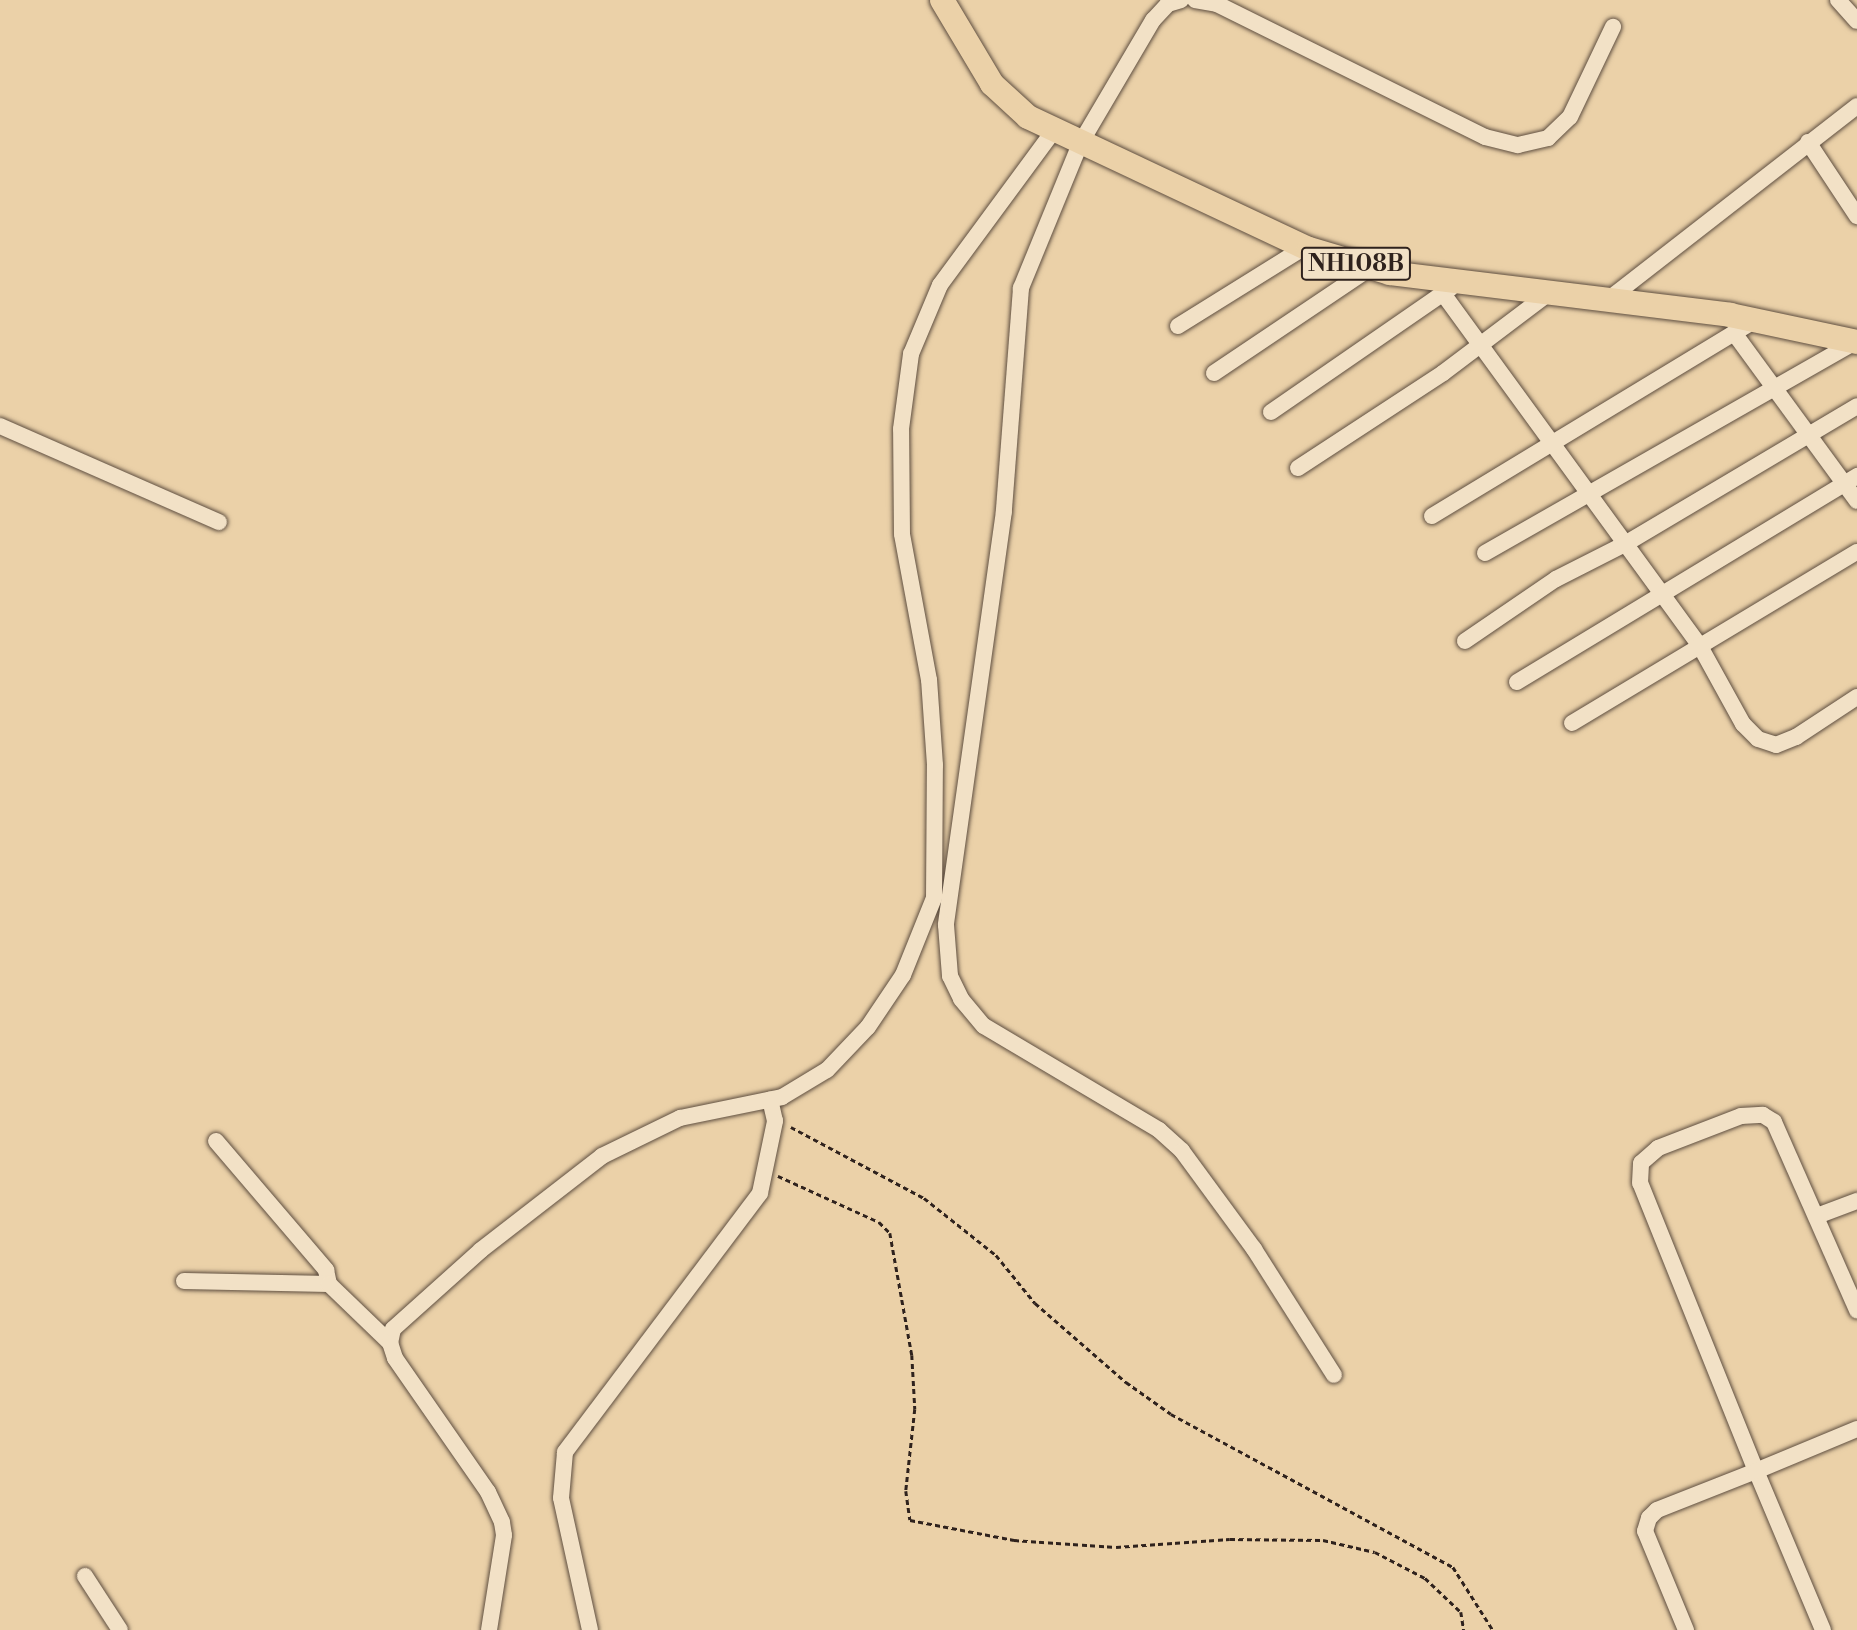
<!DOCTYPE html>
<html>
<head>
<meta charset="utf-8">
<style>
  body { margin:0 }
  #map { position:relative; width:1857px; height:1630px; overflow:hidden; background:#ebd1a8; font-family:"Libre Bodoni",serif }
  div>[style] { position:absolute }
  .path>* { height:2.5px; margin-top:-1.25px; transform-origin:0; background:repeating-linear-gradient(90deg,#2f221d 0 5px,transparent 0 8.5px) }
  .roads { filter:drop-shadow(0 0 2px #5e4e40) drop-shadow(0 0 2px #5e4e40) }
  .minor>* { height:16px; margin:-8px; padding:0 8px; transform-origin:8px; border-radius:8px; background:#f2e1c6 }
  .highway>* { height:24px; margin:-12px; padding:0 12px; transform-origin:12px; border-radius:12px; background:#ebd1a8 }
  span { translate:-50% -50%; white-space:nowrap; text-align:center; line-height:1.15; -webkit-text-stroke:6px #f2e1c6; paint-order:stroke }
  .shield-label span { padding:2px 5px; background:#f2e1c6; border:2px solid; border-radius:5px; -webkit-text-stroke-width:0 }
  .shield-label { font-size:23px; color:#2f221d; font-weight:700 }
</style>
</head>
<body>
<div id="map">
  <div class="path">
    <div style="left:791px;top:1127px;width:151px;rotate:28.1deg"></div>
    <div style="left:924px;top:1198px;width:92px;rotate:38.4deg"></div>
    <div style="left:996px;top:1255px;width:62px;rotate:50.9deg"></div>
    <div style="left:1035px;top:1303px;width:121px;rotate:41deg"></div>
    <div style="left:1126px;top:1382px;width:55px;rotate:35.4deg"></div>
    <div style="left:1171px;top:1414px;width:321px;rotate:28.5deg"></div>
    <div style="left:1453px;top:1567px;width:75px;rotate:57.6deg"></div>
    <div style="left:778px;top:1176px;width:111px;rotate:24.5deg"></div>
    <div style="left:879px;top:1222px;width:16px;rotate:45deg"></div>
    <div style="left:890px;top:1233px;width:124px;rotate:79.8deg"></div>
    <div style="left:912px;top:1355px;width:54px;rotate:86.8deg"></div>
    <div style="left:915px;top:1409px;width:82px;rotate:96.3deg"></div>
    <div style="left:906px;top:1491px;width:29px;rotate:82deg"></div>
    <div style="left:910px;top:1520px;width:106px;rotate:10.9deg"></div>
    <div style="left:1014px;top:1540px;width:102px;rotate:3.9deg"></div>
    <div style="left:1116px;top:1547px;width:114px;rotate:-4deg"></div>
    <div style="left:1230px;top:1539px;width:93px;rotate:0.6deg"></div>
    <div style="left:1323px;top:1540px;width:53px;rotate:13deg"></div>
    <div style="left:1375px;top:1552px;width:56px;rotate:27.5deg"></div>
    <div style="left:1425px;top:1578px;width:50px;rotate:43.4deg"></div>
    <div style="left:1461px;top:1612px;width:18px;rotate:81deg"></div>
  </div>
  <div class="roads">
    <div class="minor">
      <div style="left:1181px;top:0;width:14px;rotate:163deg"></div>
      <div style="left:1168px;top:4px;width:22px;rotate:133deg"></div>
      <div style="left:1153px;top:20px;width:144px;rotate:120.5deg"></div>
      <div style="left:1080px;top:144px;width:156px;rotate:112.3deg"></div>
      <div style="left:1021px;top:288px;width:224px;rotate:94.4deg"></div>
      <div style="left:1004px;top:511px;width:418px;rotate:98deg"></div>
      <div style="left:946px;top:925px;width:51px;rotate:85.5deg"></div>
      <div style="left:950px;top:976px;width:25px;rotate:64deg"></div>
      <div style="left:961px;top:999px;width:35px;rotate:50deg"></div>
      <div style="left:984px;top:1026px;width:204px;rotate:30.7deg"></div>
      <div style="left:1159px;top:1130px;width:31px;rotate:42deg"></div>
      <div style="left:1182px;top:1151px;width:122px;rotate:53.7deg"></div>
      <div style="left:1254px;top:1249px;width:149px;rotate:57.6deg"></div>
      <div style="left:1195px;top:0;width:22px;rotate:10deg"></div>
      <div style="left:1217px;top:4px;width:299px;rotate:26.4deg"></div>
      <div style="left:1485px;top:137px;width:34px;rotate:14deg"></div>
      <div style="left:1518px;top:145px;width:31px;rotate:-13deg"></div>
      <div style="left:1548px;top:138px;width:30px;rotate:-44deg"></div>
      <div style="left:1570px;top:117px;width:100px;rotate:-64.5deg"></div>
      <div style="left:1838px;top:0;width:28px;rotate:48deg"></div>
      <div style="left:1808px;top:142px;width:89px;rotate:56.5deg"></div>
      <div style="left:1444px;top:295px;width:437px;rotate:53.9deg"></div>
      <div style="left:1701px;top:648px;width:87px;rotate:61.1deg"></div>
      <div style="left:1743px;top:724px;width:21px;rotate:45deg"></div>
      <div style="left:1758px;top:739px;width:19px;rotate:18deg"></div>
      <div style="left:1776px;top:745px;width:22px;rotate:-22deg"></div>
      <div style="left:1796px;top:737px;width:73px;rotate:-33.3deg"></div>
      <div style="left:1609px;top:299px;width:314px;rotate:-37.9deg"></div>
      <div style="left:1178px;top:326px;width:150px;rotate:-31.9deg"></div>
      <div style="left:1734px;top:333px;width:208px;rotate:53.8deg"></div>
      <div style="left:1214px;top:373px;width:188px;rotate:-33.9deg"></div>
      <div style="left:1271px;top:412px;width:219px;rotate:-34.6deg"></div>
      <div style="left:0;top:426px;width:239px;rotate:23.7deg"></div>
      <div style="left:1298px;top:468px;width:173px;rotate:-33.2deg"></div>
      <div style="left:1443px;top:373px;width:133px;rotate:-37deg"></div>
      <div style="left:1432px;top:516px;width:378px;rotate:-31.2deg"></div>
      <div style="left:1485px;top:553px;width:426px;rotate:-29.7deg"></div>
      <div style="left:1465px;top:641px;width:110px;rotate:-34.3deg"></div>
      <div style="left:1556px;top:579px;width:77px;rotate:-26.9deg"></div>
      <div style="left:1625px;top:544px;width:270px;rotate:-30.7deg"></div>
      <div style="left:1517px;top:682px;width:398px;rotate:-31.2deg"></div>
      <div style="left:1572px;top:723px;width:332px;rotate:-31deg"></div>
      <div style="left:216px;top:1141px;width:170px;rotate:49.5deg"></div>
      <div style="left:326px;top:1270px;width:14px;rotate:78deg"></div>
      <div style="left:1817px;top:1216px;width:43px;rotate:-20.6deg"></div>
      <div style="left:184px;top:1281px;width:145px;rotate:1.2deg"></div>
      <div style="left:329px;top:1284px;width:85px;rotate:44deg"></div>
      <div style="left:85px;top:1576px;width:64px;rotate:57.1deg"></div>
      <div style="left:489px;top:1630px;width:96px;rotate:-81deg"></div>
      <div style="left:504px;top:1535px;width:13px;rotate:-99deg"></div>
      <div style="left:502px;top:1522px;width:33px;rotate:-115deg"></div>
      <div style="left:488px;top:1492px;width:163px;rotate:-124.8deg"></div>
      <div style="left:395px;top:1358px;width:16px;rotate:-108deg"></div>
      <div style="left:390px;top:1343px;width:14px;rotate:-78deg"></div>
      <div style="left:393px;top:1329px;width:118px;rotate:-41.9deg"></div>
      <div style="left:481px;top:1250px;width:153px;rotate:-37.8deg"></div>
      <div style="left:602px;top:1156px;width:87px;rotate:-26deg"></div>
      <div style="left:680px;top:1118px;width:104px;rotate:-11.6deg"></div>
      <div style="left:782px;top:1097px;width:52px;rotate:-31deg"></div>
      <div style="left:827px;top:1070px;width:59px;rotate:-46.4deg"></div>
      <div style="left:868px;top:1027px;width:63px;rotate:-56.1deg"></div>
      <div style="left:903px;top:975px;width:83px;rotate:-68.1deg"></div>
      <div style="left:934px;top:898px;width:133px;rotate:-89.6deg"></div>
      <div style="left:935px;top:765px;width:85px;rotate:-94deg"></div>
      <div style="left:929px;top:680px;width:148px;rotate:-100.5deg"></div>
      <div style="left:902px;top:534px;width:105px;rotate:-90.5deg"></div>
      <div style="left:901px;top:429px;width:76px;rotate:-82.4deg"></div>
      <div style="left:911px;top:354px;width:75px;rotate:-67.2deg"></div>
      <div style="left:940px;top:285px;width:190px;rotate:-53.6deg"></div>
      <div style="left:590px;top:1630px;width:135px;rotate:-102.4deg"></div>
      <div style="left:561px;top:1498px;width:46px;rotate:-85deg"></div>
      <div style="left:565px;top:1452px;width:324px;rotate:-53deg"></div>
      <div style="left:760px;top:1193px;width:74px;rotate:-78.2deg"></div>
      <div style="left:775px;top:1121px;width:22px;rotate:-103deg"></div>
      <div style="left:1686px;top:1630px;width:107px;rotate:-112.5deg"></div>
      <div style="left:1645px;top:1531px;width:14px;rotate:-73deg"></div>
      <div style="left:1649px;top:1518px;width:11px;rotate:-45deg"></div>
      <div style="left:1657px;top:1510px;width:106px;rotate:-21.5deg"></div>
      <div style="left:1756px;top:1471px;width:310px;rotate:-111.9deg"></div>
      <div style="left:1640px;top:1183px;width:20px;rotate:-87deg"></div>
      <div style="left:1641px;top:1163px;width:23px;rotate:-41deg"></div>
      <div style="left:1658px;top:1148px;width:89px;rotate:-21.1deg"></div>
      <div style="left:1741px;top:1116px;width:22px;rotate:-3deg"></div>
      <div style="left:1763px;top:1115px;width:13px;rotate:32deg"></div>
      <div style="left:1774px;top:1122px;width:206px;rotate:66.2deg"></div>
      <div style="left:1823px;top:1630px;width:173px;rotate:-112.8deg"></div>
      <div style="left:1756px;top:1471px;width:109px;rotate:-22.6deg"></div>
    </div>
    <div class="highway">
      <div style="left:942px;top:0;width:98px;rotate:59.2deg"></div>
      <div style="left:992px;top:84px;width:49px;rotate:42.5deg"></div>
      <div style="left:1028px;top:117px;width:310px;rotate:25.2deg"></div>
      <div style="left:1309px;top:249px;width:84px;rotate:16.5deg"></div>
      <div style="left:1390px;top:273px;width:343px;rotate:7deg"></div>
      <div style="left:1730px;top:315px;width:130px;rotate:12deg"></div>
    </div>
  </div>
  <div class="shield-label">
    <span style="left:1356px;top:264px">NH108B</span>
  </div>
</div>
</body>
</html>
